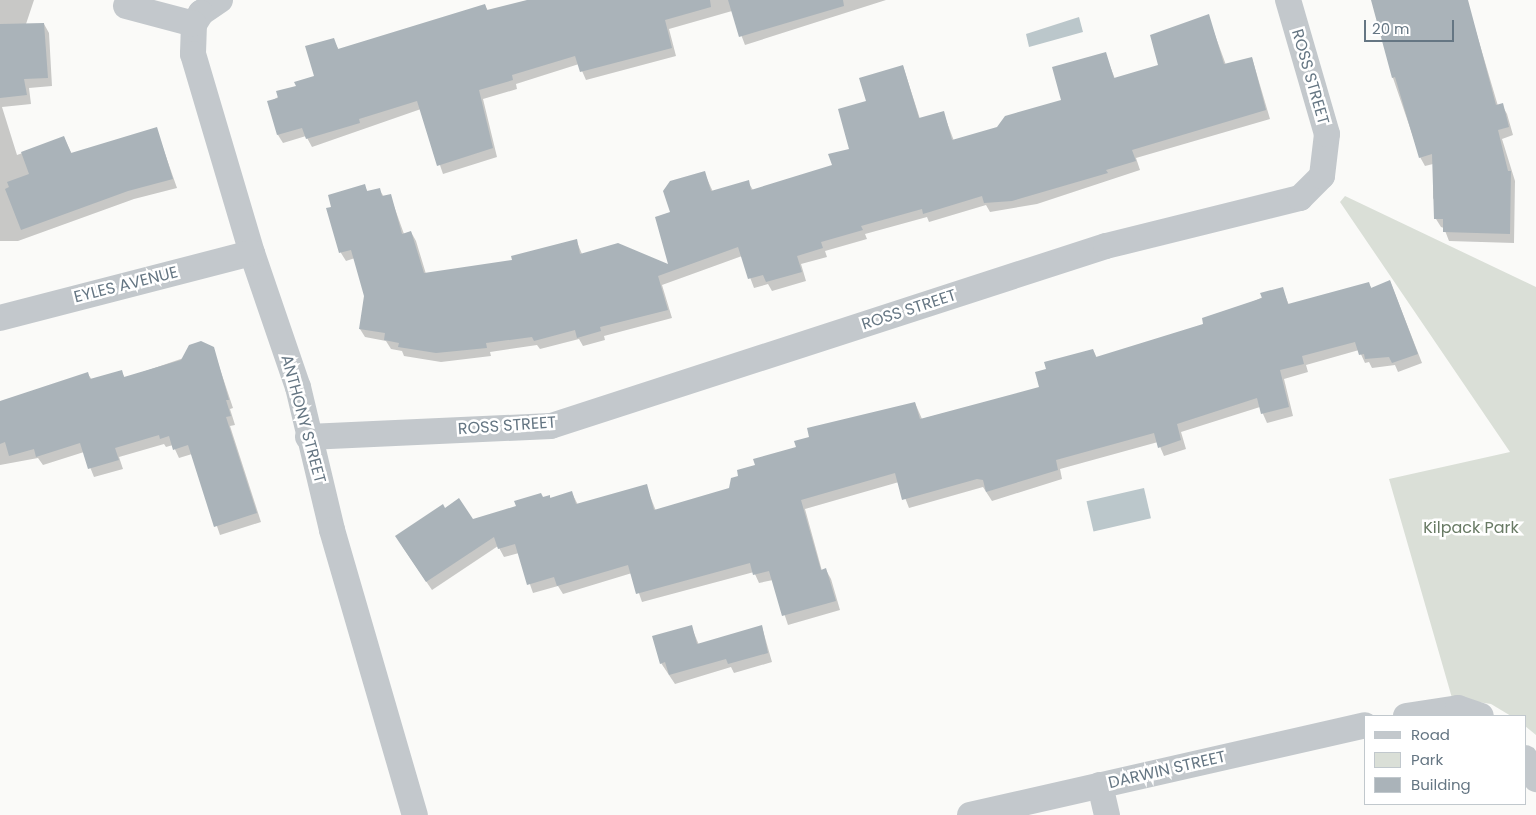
<!DOCTYPE html>
<html>
<head>
<meta charset="utf-8">
<style>
  body { margin:0 }
  #map { position:relative; width:1536px; height:815px; overflow:hidden; background:#fafaf8; font-family:Poppins,sans-serif }
  div>[style] { position:absolute }
  .green>* { inset:0; background:#dadfd7 }
  .water>* { inset:0; background:#bbc7cb; transform-origin:0 0 }
  .shadow>* { inset:0; background:#0003 }
  .building>* { inset:0; background:#aab3b9 }
  .minor>* { height:26px; margin:-13px; padding:0 13px; transform-origin:13px; border-radius:13px; background:#c3c8cc }
  span { translate:-50% -50%; white-space:nowrap; text-align:center; line-height:1.15; -webkit-text-stroke:5px #fff; paint-order:stroke }
  .street-label { font-size:16px; color:#657683 }
  .park-label { font-size:16px; color:#687a64 }
  .legend { position:absolute; left:1364px; top:715px; width:162px; height:90px; box-sizing:border-box; background:#fff; border:1px solid #c1c8cd; margin:0; padding:6px 9px; list-style:none; font-size:15px; color:#657683 }
  .legend li { display:flex; align-items:center; gap:10px; height:25px }
  .legend b { width:25px; border:1px solid #c1c8cd }
  .scale { position:absolute; left:1364px; top:20px; width:90px; height:22px; box-sizing:border-box; border:2px solid #657683; border-top:0; padding-left:6px; font-size:15px; line-height:18px; white-space:nowrap; color:#657683; -webkit-text-stroke:4px #fff; paint-order:stroke }
</style>
</head>
<body>
<div id="map">
  <div class="green">
    <div style="clip-path:polygon(1345px 196px,1536px 287px,1536px 735px,1525px 726px,1525px 716px,1511px 716px,1491px 704px,1452px 698px,1389px 479px,1510px 452px,1340px 202px)"></div>
  </div>
  <div class="water">
    <div style="clip-path:polygon(1079px 17px,1083px 32px,1029px 47px,1026px 34px)"></div>
    <div style="left:1144px;top:488px;width:31px;height:59px;rotate:77deg"></div>
  </div>
  <div class="shadow">
    <div style="clip-path:polygon(0 0,34px 0,26px 24px,44px 24px,49px 33px,52px 86px,29px 88px,31px 104px,2px 107px,17px 155px,64px 138px,72px 154px,156px 128px,177px 188px,134px 199px,18px 241px,0 241px)"></div>
    <div style="clip-path:polygon(530px 0,886px 0,745px 45px,732px 11px,669px 29px,676px 56px,586px 80px,579px 64px,516px 84px,517px 89px,483px 99px,497px 157px,443px 174px,421px 109px,312px 147px,306px 136px,283px 143px,278px 135px,269px 102px,316px 76px,333px 39px,339px 50px,485px 5px,488px 11px)"></div>
    <div style="clip-path:polygon(1373px 0,1454px 0,1472px 18px,1498px 106px,1502px 105px,1507px 114px,1513px 135px,1502px 139px,1515px 181px,1514px 243px,1449px 241px,1444px 228px,1441px 227px,1436px 219px,1436px 203px,1433px 198px,1433px 164px,1425px 166px,1420px 157px,1393px 78px)"></div>
    <div style="clip-path:polygon(1208px 16px,1226px 65px,1252px 58px,1270px 119px,1136px 158px,1140px 170px,1037px 204px,990px 212px,986px 205px,929px 222px,927px 217px,865px 234px,867px 239px,825px 251px,827px 257px,801px 264px,806px 281px,772px 291px,768px 284px,754px 288px,742px 256px,662px 285px,672px 318px,604px 336px,605px 340px,583px 346px,579px 339px,540px 349px,537px 345px,490px 352px,491px 356px,441px 362px,404px 356px,402px 351px,391px 349px,386px 341px,365px 337px,360px 329px,366px 296px,355px 258px,346px 261px,341px 253px,333px 208px,364px 186px,368px 192px,379px 189px,384px 197px,390px 195px,404px 234px,411px 232px,416px 241px,426px 274px,514px 261px,576px 240px,582px 254px,670px 266px,671px 213px,704px 172px,713px 192px,748px 182px,753px 190px,833px 166px,850px 149px,867px 102px,903px 66px,920px 119px,943px 112px,954px 141px,998px 128px,1063px 101px,1105px 53px,1115px 79px,1160px 66px)"></div>
    <div style="clip-path:polygon(1390px 281px,1422px 363px,1398px 372px,1395px 365px,1372px 368px,1369px 362px,1365px 363px,1359px 350px,1306px 365px,1308px 372px,1284px 379px,1293px 416px,1267px 423px,1260px 407px,1181px 432px,1186px 449px,1164px 456px,1158px 442px,1060px 469px,1062px 479px,992px 501px,983px 487px,909px 508px,899px 482px,805px 509px,822px 571px,826px 570px,831px 579px,840px 610px,788px 625px,773px 580px,759px 583px,754px 572px,642px 602px,632px 573px,563px 594px,558px 586px,533px 593px,519px 553px,504px 557px,498px 546px,432px 590px,402px 546px,445px 510px,473px 521px,550px 497px,551px 499px,572px 493px,578px 505px,646px 486px,656px 511px,730px 489px,740px 477px,756px 466px,915px 403px,922px 419px,1041px 388px,1047px 370px,1093px 350px,1097px 358px,1205px 324px,1282px 288px,1289px 305px,1369px 284px,1372px 289px)"></div>
    <div style="clip-path:polygon(213px 348px,233px 408px,230px 409px,235px 425px,230px 426px,261px 522px,220px 535px,192px 454px,179px 458px,173px 445px,166px 447px,164px 444px,119px 457px,123px 469px,94px 477px,84px 452px,43px 465px,38px 458px,0 465px,0 410px,88px 374px,92px 380px,121px 371px,125px 378px)"></div>
    <div style="clip-path:polygon(691px 626px,699px 645px,762px 627px,772px 662px,734px 673px,731px 667px,675px 684px,661px 663px)"></div>
  </div>
  <div class="building">
    <div style="clip-path:polygon(527px 0,710px 0,711px 7px,665px 20px,672px 48px,580px 72px,575px 56px,512px 75px,513px 80px,479px 90px,493px 148px,437px 166px,417px 101px,359px 119px,360px 123px,306px 139px,302px 128px,277px 135px,267px 101px,278px 98px,276px 91px,296px 86px,294px 82px,314px 76px,305px 46px,334px 38px,338px 49px,485px 4px,487px 10px)"></div>
    <div style="clip-path:polygon(728px 0,843px 0,844px 6px,739px 37px)"></div>
    <div style="clip-path:polygon(1371px 0,1468px 0,1496px 105px,1503px 103px,1509px 127px,1498px 130px,1508px 171px,1511px 171px,1510px 234px,1443px 232px,1443px 219px,1434px 219px,1432px 154px,1419px 158px,1395px 77px,1392px 78px)"></div>
    <div style="clip-path:polygon(1209px 14px,1224px 64px,1252px 57px,1266px 110px,1132px 150px,1136px 161px,1106px 170px,1108px 173px,1012px 201px,984px 203px,982px 196px,923px 214px,922px 209px,861px 226px,863px 230px,821px 242px,823px 248px,797px 256px,802px 272px,766px 282px,763px 275px,748px 279px,738px 247px,658px 276px,668px 310px,600px 327px,601px 331px,577px 338px,575px 330px,534px 341px,532px 337px,486px 343px,487px 348px,436px 353px,398px 347px,399px 343px,384px 340px,385px 333px,359px 329px,364px 296px,351px 250px,339px 253px,326px 208px,331px 207px,328px 195px,365px 184px,367px 191px,380px 188px,382px 196px,391px 194px,402px 234px,411px 231px,424px 273px,512px 260px,511px 256px,577px 239px,580px 254px,618px 243px,668px 264px,655px 217px,670px 212px,663px 191px,670px 181px,705px 171px,711px 191px,749px 180px,751px 190px,832px 165px,828px 154px,849px 149px,838px 109px,866px 101px,859px 78px,903px 65px,919px 118px,944px 111px,952px 140px,997px 127px,1005px 116px,1061px 100px,1052px 67px,1106px 52px,1114px 78px,1158px 65px,1150px 35px)"></div>
    <div style="clip-path:polygon(44px 23px,48px 78px,24px 79px,27px 95px,0 98px,0 24px)"></div>
    <div style="clip-path:polygon(157px 127px,173px 179px,128px 191px,21px 230px,5px 189px,9px 187px,7px 182px,29px 174px,21px 152px,64px 136px,71px 153px)"></div>
    <div style="clip-path:polygon(1390px 280px,1418px 354px,1392px 363px,1389px 357px,1365px 359px,1364px 354px,1359px 355px,1355px 342px,1302px 356px,1304px 364px,1280px 370px,1289px 407px,1261px 414px,1257px 398px,1177px 424px,1181px 440px,1158px 448px,1154px 433px,1056px 460px,1058px 470px,986px 492px,983px 480px,977px 479px,902px 500px,895px 473px,801px 500px,821px 570px,826px 568px,836px 601px,782px 616px,769px 571px,753px 575px,750px 563px,636px 594px,628px 565px,557px 586px,554px 577px,527px 585px,515px 544px,498px 549px,494px 537px,426px 582px,395px 536px,443px 504px,445px 508px,459px 498px,473px 519px,516px 506px,514px 501px,541px 493px,543px 497px,550px 495px,550px 498px,572px 491px,576px 504px,647px 484px,654px 510px,729px 488px,731px 478px,738px 476px,737px 470px,755px 465px,753px 459px,796px 447px,794px 441px,809px 437px,807px 428px,915px 402px,920px 419px,1039px 387px,1035px 372px,1046px 369px,1044px 362px,1093px 349px,1096px 357px,1203px 324px,1202px 318px,1262px 298px,1260px 293px,1283px 287px,1288px 304px,1369px 282px,1371px 288px)"></div>
    <div style="clip-path:polygon(201px 341px,214px 347px,229px 400px,226px 400px,231px 416px,226px 417px,257px 513px,214px 527px,188px 445px,173px 450px,169px 436px,160px 439px,159px 435px,115px 448px,119px 460px,88px 469px,80px 443px,36px 457px,34px 449px,9px 456px,5px 442px,0 444px,0 401px,88px 372px,90px 379px,122px 370px,124px 377px,181px 360px,189px 345px)"></div>
    <div style="clip-path:polygon(692px 625px,697px 644px,762px 625px,768px 653px,728px 664px,726px 659px,669px 675px,665px 662px,660px 664px,652px 636px)"></div>
  </div>
  <div class="minor">
    <div style="left:220px;top:0;width:23px;rotate:146deg"></div>
    <div style="left:201px;top:13px;width:13px;rotate:122deg"></div>
    <div style="left:194px;top:24px;width:30px;rotate:92deg"></div>
    <div style="left:193px;top:54px;width:208px;rotate:73.5deg"></div>
    <div style="left:252px;top:253px;width:142px;rotate:71.1deg"></div>
    <div style="left:298px;top:387px;width:147px;rotate:76.6deg"></div>
    <div style="left:332px;top:530px;width:297px;rotate:73.8deg"></div>
    <div style="left:126px;top:6px;width:70px;rotate:14.8deg"></div>
    <div style="left:0;top:318px;width:260px;rotate:-14.5deg"></div>
    <div style="left:308px;top:437px;width:243px;rotate:-2.6deg"></div>
    <div style="left:551px;top:426px;width:583px;rotate:-17.97deg"></div>
    <div style="left:1106px;top:246px;width:200px;rotate:-13.9deg"></div>
    <div style="left:1300px;top:198px;width:31px;rotate:-45deg"></div>
    <div style="left:1322px;top:176px;width:42px;rotate:-83.2deg"></div>
    <div style="left:1327px;top:134px;width:140px;rotate:-106.2deg"></div>
    <div style="left:1406px;top:716px;width:53px;rotate:-8.7deg"></div>
    <div style="left:1458px;top:708px;width:24px;rotate:19deg"></div>
    <div style="left:1525px;top:758px;width:24px;rotate:62deg"></div>
    <div style="left:1100px;top:785px;width:31px;rotate:77deg"></div>
    <div style="left:970px;top:815px;width:405px;rotate:-12.8deg"></div>
  </div>
  <div class="street-label">
    <span style="left:1310px;top:77px;rotate:74deg">ROSS STREET</span>
    <span style="left:126px;top:285px;rotate:-14deg">EYLES AVENUE</span>
    <span style="left:909px;top:310px;rotate:-18deg">ROSS STREET</span>
    <span style="left:303px;top:419px;rotate:75deg">ANTHONY STREET</span>
    <span style="left:507px;top:426px;rotate:-4deg">ROSS STREET</span>
    <span style="left:1167px;top:770px;rotate:-13deg">DARWIN STREET</span>
  </div>
  <div class="park-label">
    <span style="left:1471px;top:528px">Kilpack Park</span>
  </div>
  <ul class="legend">
  <li><b style="height:6px;background:#c3c8cc"></b>Road</li>
  <li><b style="height:14px;background:#dadfd7"></b>Park</li>
  <li><b style="height:14px;background:#aab3b9"></b>Building</li>
  </ul>
  <div class="scale">20 m</div>
</div>
</body>
</html>
